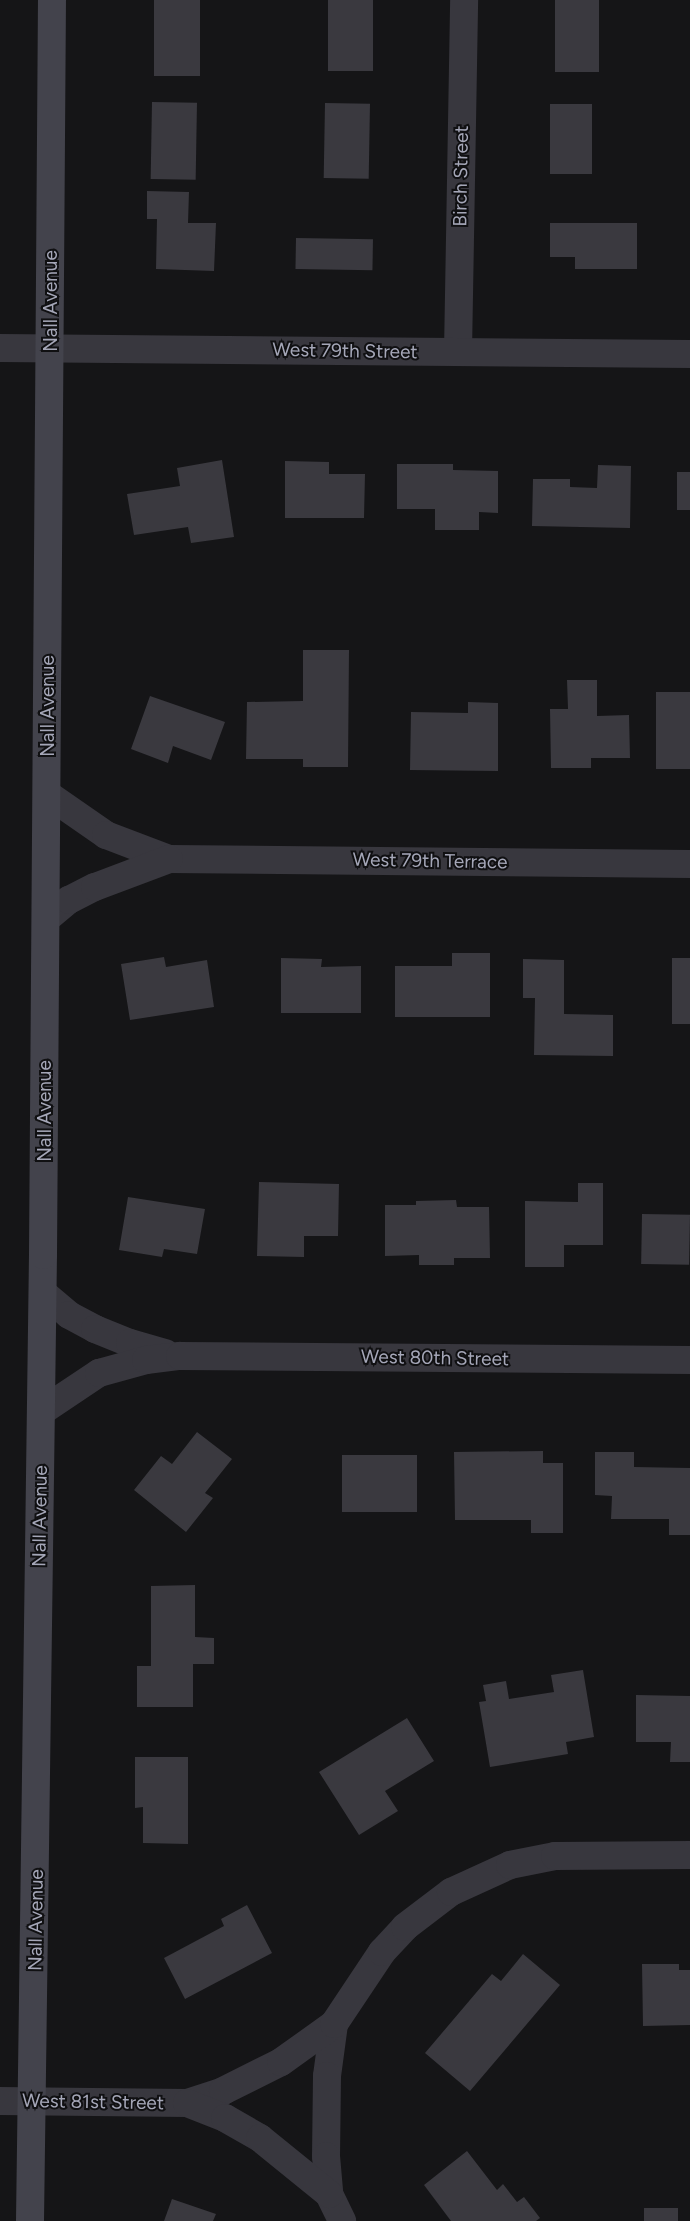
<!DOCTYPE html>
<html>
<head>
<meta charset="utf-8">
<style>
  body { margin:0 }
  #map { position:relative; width:690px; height:2221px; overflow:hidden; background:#151517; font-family:Figtree,sans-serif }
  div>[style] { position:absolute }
  .building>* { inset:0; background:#3a393f; transform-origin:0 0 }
  .minor>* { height:28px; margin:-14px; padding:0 14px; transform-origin:14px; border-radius:14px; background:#38373e }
  .tertiary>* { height:28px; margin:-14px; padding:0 14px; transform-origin:14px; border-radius:14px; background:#38373e }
  .secondary>* { height:28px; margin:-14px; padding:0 14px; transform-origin:14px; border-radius:14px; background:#43434c }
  span { translate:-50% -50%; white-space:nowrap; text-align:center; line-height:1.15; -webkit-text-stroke:4px #101012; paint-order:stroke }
  .street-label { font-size:19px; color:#a5a7b8 }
</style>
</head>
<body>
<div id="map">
  <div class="building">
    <div style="left:154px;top:0;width:46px;height:76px"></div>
    <div style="left:328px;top:0;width:45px;height:71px"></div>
    <div style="left:555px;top:0;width:44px;height:72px"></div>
    <div style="left:152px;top:102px;width:45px;height:77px;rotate:1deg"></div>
    <div style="left:325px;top:103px;width:45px;height:75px;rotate:1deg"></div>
    <div style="left:550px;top:104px;width:42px;height:70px"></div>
    <div style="clip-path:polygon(147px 191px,189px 192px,188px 223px,216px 223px,214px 271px,156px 269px,157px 219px,147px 219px)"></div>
    <div style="clip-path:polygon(550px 223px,637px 223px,637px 269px,575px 269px,575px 257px,550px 257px)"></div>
    <div style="left:296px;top:238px;width:77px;height:31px;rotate:1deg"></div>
    <div style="clip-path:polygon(222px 460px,234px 537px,191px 543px,188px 527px,134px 535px,127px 494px,180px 486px,177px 468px)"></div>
    <div style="clip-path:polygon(285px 461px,329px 462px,329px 474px,365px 474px,364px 518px,285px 518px)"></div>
    <div style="clip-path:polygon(397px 464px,453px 464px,453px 470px,498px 471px,498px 513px,479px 512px,479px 530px,435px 530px,435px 509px,397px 509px)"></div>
    <div style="clip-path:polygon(598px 465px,631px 466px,630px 528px,532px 526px,533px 479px,570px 479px,570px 487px,597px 488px)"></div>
    <div style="left:677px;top:472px;width:13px;height:38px"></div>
    <div style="clip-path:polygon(303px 650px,349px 650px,348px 767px,303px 767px,303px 759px,246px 759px,247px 702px,303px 701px)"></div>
    <div style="clip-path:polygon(567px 680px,597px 680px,597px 716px,629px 715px,630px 758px,591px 758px,591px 768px,551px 768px,550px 709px,568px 709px)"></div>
    <div style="left:690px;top:692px;width:77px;height:34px;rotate:90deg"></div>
    <div style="clip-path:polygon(150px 696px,225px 722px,211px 760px,173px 746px,168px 763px,131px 749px)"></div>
    <div style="clip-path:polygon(468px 702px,498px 703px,498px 771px,410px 770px,411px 712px,468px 713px)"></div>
    <div style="clip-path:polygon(452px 953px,490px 953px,490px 1017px,395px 1017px,395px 966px,452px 966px)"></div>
    <div style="clip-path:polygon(164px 957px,166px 967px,207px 960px,214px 1007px,130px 1020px,121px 964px)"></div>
    <div style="clip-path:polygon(281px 958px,322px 959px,321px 967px,361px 966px,361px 1013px,281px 1013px)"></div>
    <div style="left:672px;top:958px;width:18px;height:66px"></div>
    <div style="clip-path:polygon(523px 959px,564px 960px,564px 1014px,613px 1015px,613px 1056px,534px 1055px,535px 998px,523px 998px)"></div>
    <div style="clip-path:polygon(259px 1182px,339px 1184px,338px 1236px,304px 1236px,304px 1257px,257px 1256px)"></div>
    <div style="clip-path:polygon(578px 1183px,603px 1183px,603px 1245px,564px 1245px,564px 1267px,525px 1267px,525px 1201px,578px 1202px)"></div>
    <div style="clip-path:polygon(128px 1197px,205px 1209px,197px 1254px,164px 1249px,162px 1257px,119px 1250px)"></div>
    <div style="clip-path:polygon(456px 1200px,457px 1207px,489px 1207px,490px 1258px,454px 1258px,454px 1265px,419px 1265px,419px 1255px,385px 1256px,385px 1205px,416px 1205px,416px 1201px)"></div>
    <div style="left:642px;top:1214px;width:48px;height:50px;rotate:1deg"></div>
    <div style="clip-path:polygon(197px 1432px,232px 1459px,205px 1493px,213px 1498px,186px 1532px,134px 1490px,161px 1456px,172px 1464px)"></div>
    <div style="clip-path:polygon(543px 1451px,543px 1463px,563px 1463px,563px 1533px,531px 1533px,531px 1520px,455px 1520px,454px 1452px)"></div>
    <div style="clip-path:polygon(595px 1452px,634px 1452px,634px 1467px,690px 1468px,690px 1535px,669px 1535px,669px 1519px,611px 1519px,612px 1496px,595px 1495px)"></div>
    <div style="left:342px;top:1455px;width:75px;height:57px"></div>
    <div style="clip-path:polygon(195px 1585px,195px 1637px,214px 1638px,214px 1664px,193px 1664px,193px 1707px,137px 1707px,137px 1666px,151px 1666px,151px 1586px)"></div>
    <div style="clip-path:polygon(583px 1670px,594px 1737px,566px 1742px,568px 1754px,490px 1767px,479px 1702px,486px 1701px,483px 1685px,506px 1681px,509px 1699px,554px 1692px,551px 1675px)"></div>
    <div style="clip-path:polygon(636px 1695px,690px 1696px,690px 1762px,670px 1762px,671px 1742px,636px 1742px)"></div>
    <div style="clip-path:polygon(407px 1718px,434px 1761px,385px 1791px,398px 1811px,359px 1835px,319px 1772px)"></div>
    <div style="clip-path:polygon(135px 1757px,188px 1757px,188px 1844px,143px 1843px,143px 1807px,135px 1808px)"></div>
    <div style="clip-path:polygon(247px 1905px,272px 1953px,185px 1999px,164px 1958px,224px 1926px,221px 1919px)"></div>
    <div style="clip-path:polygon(523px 1954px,560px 1985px,470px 2091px,425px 2053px,492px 1974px,501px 1981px)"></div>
    <div style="clip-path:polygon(642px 1964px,679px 1964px,679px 1970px,690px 1970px,690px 2025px,643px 2026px)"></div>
    <div style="clip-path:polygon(467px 2151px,497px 2190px,503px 2184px,517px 2202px,524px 2197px,540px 2218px,536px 2221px,451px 2221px,424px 2185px)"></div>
    <div style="clip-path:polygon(172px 2199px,216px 2214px,213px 2221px,164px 2221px)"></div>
    <div style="left:644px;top:2208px;width:34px;height:13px"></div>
  </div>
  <div class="minor">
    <div style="left:458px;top:352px;width:352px;rotate:-89deg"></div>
    <div style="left:47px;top:794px;width:72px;rotate:34.8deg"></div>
    <div style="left:106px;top:835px;width:67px;rotate:20.9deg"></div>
    <div style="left:169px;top:859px;width:521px;rotate:0.55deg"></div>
    <div style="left:46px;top:919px;width:30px;rotate:-40deg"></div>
    <div style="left:69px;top:900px;width:29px;rotate:-27deg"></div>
    <div style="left:95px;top:887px;width:79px;rotate:-20.7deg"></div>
    <div style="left:43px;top:1293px;width:34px;rotate:40deg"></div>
    <div style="left:69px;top:1315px;width:30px;rotate:28deg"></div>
    <div style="left:95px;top:1329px;width:38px;rotate:22deg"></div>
    <div style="left:130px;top:1343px;width:37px;rotate:16deg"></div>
    <div style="left:42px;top:1411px;width:69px;rotate:-33.7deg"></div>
    <div style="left:99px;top:1373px;width:49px;rotate:-15.5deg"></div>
    <div style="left:146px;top:1360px;width:34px;rotate:-7deg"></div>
    <div style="left:180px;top:1356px;width:510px;rotate:0.45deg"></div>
    <div style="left:334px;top:2024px;width:52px;rotate:97.7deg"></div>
    <div style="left:327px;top:2076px;width:80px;rotate:90.7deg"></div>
    <div style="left:326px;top:2156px;width:38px;rotate:85deg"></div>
    <div style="left:329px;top:2194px;width:30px;rotate:64deg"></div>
    <div style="left:0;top:2101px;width:187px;rotate:0.6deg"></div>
    <div style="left:187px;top:2103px;width:38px;rotate:-18deg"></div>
    <div style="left:223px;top:2091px;width:65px;rotate:-26.6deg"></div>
    <div style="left:281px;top:2062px;width:65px;rotate:-35.6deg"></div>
    <div style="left:334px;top:2024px;width:87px;rotate:-56.3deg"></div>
    <div style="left:382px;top:1952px;width:34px;rotate:-47deg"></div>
    <div style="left:405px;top:1927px;width:58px;rotate:-37.3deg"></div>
    <div style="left:451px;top:1892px;width:65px;rotate:-24.6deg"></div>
    <div style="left:510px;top:1865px;width:46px;rotate:-11.3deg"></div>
    <div style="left:555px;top:1856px;width:135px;rotate:-0.4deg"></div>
    <div style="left:187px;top:2103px;width:41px;rotate:21.5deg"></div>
    <div style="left:225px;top:2118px;width:40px;rotate:29.7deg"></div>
    <div style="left:260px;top:2138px;width:89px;rotate:39.1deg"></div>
  </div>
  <div class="tertiary">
    <div style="left:0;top:348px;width:690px;rotate:0.5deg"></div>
  </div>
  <div class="secondary">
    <div style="left:30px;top:2221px;width:966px;rotate:-89.23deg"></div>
    <div style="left:43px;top:1255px;width:1255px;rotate:-89.59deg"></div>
  </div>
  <div class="street-label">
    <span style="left:461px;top:176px;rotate:-89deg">Birch Street</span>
    <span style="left:51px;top:301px;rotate:-90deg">Nall Avenue</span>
    <span style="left:345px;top:351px;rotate:1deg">West 79th Street</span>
    <span style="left:48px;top:706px;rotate:-90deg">Nall Avenue</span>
    <span style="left:430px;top:861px;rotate:1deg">West 79th Terrace</span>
    <span style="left:45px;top:1111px;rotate:-90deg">Nall Avenue</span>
    <span style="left:435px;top:1358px;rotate:1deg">West 80th Street</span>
    <span style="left:40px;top:1516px;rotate:-89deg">Nall Avenue</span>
    <span style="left:36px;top:1920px;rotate:-89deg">Nall Avenue</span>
    <span style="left:93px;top:2102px;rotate:1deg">West 81st Street</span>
  </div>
</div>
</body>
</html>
